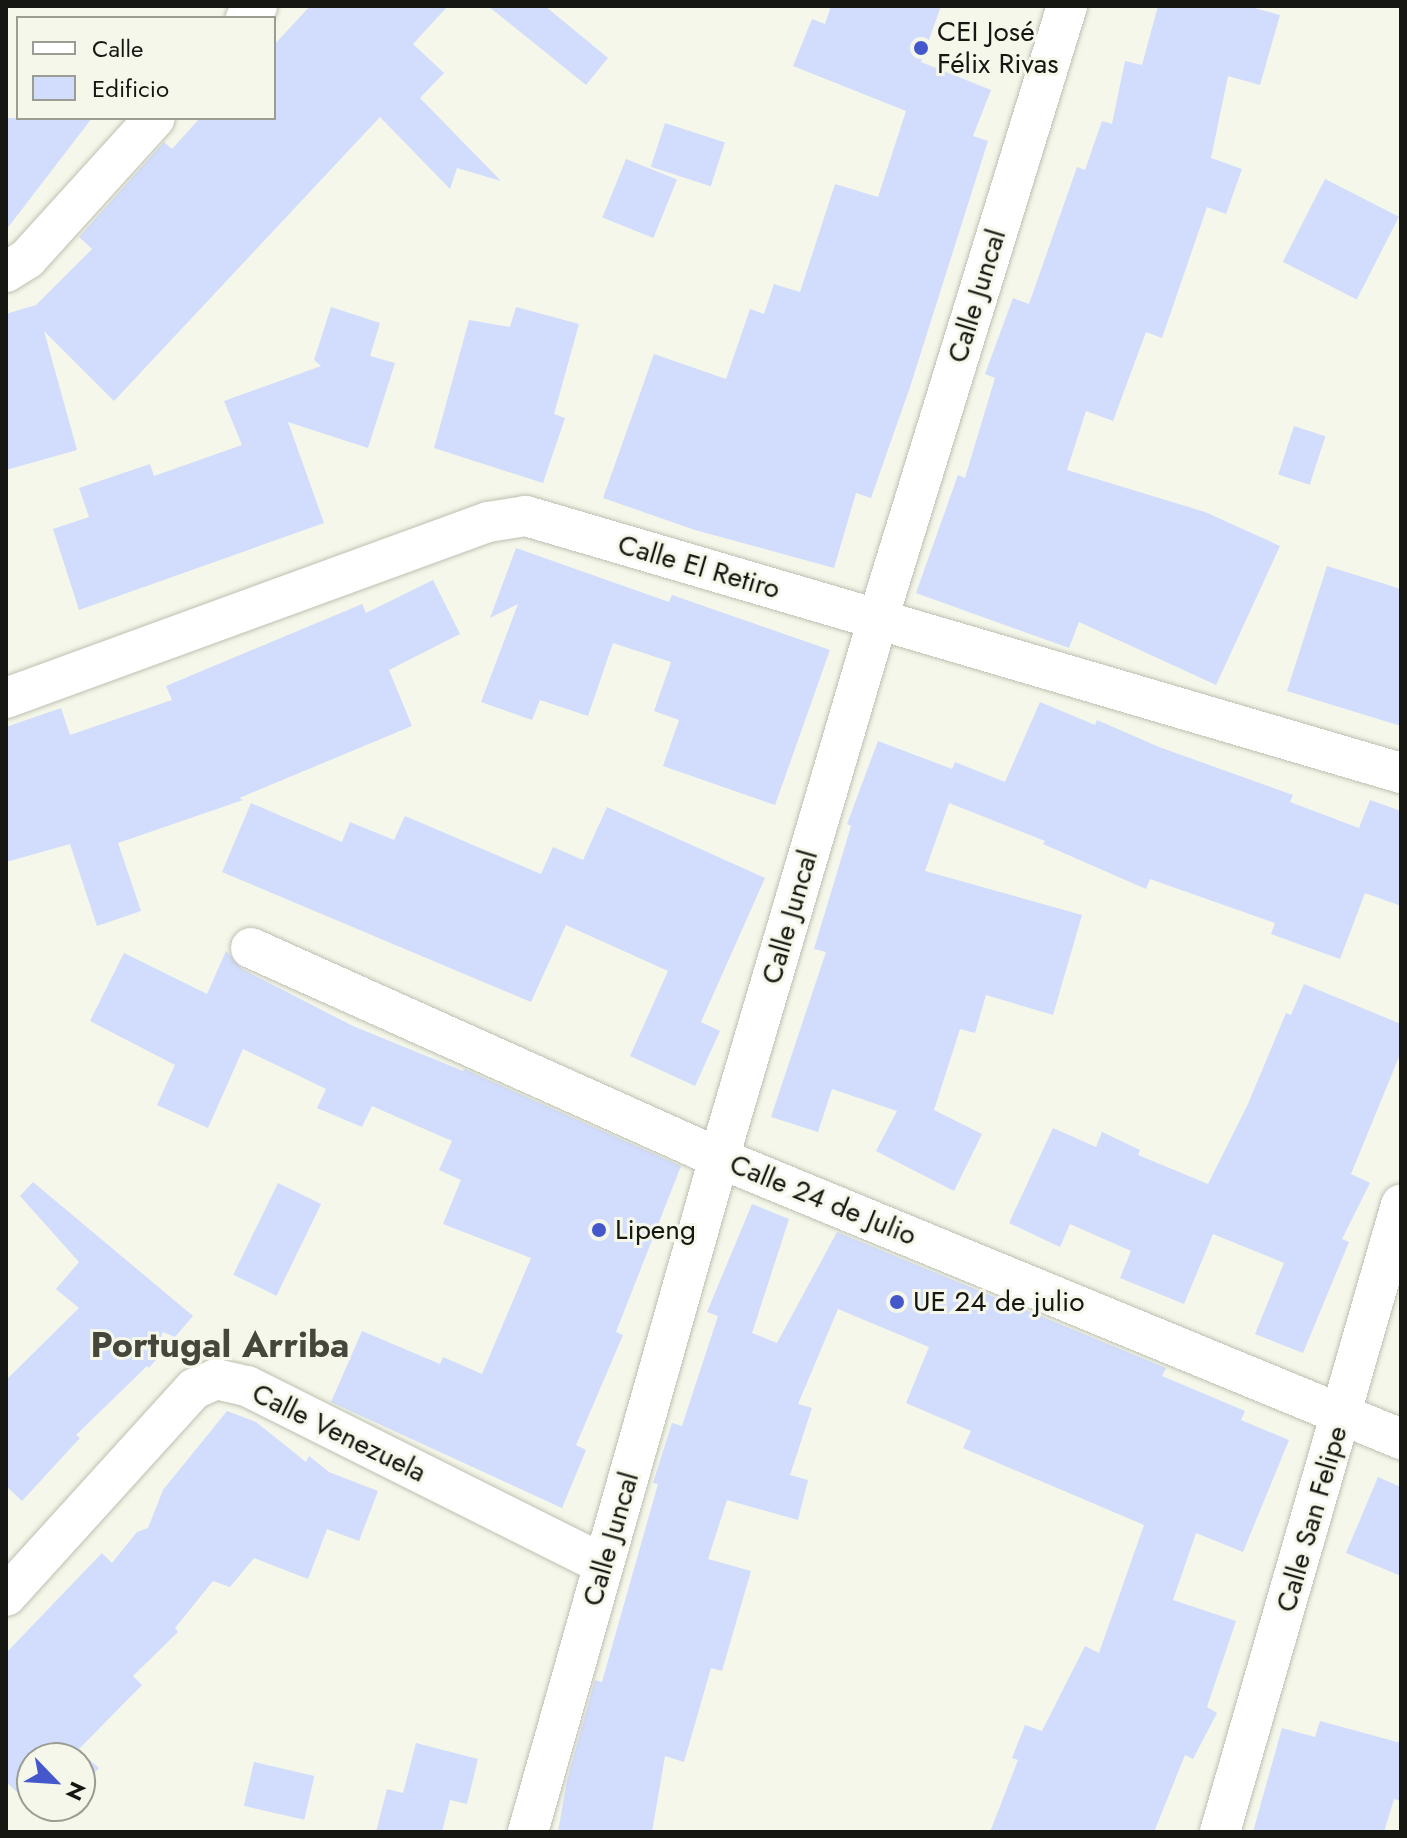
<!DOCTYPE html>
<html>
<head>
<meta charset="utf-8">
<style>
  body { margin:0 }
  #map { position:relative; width:1407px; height:1838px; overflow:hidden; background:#f4f7e9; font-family:Jost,sans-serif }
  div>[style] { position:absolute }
  .building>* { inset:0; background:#d2ddfd; transform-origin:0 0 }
  .roads { filter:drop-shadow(0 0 2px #bdc0b2) drop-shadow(0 0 2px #bdc0b2) }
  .minor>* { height:40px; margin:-20px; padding:0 20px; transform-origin:20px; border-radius:20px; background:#fff }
  .dots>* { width:22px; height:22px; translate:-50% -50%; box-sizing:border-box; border:4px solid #f4f7e9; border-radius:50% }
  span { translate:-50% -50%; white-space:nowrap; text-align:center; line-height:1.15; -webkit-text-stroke:6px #f4f7e9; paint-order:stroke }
  .poi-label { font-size:28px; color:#161712 }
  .left { translate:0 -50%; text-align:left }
  .street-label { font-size:28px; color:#161712 }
  .district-label { font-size:36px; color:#45473c; font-weight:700 }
  .frame { position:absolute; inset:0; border:8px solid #161712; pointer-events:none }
  .legend { position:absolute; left:16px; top:16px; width:260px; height:104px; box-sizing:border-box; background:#f4f7e9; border:2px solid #9b9d93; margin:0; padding:10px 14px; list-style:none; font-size:24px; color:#161712 }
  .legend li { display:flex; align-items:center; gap:16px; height:40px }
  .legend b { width:40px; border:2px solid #9b9d93 }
  .north { position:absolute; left:16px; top:1742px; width:80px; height:80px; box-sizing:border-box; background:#f4f7e9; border:2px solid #9b9d93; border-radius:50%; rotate:115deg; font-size:22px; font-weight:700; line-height:32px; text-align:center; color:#161712 }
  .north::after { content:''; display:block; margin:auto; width:28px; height:36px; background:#4458cc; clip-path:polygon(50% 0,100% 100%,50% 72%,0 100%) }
</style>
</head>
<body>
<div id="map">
  <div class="building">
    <div style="clip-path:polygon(310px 6px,448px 6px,413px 44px,444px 73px,420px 98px,501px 181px,457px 168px,450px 189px,380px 117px,114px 401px,44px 331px,77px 450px,6px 470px,6px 314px,36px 305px,92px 249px,79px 237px,164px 142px,172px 149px,200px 118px,274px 118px,274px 45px)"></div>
    <div style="clip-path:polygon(488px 6px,545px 6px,608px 58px,586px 85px)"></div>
    <div style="clip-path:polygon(831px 6px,941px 6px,921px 62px,991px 90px,973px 136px,988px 141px,910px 387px,871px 498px,856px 493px,834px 568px,695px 530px,603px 498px,654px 354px,726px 379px,750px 309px,764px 314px,774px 284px,800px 292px,835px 184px,878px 197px,906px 111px,793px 66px,812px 19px,825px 24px)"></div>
    <div style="clip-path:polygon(1158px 6px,1247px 6px,1280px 15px,1260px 85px,1228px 76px,1211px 158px,1242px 169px,1226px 214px,1207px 207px,1162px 338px,1146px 332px,1113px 421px,1086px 411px,1067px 470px,1205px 512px,1280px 546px,1216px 685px,1079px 622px,1069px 648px,916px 593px,958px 475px,965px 478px,995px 378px,985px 374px,1013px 298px,1029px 304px,1077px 167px,1085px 170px,1102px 121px,1112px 124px,1125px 61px,1142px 65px)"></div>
    <div style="clip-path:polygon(6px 118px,92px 118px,6px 230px)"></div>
    <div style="left:665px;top:123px;width:63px;height:46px;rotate:18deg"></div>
    <div style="left:626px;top:159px;width:55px;height:63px;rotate:22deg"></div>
    <div style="left:1325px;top:179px;width:83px;height:93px;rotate:27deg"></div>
    <div style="clip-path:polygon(331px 307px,380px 323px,370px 356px,395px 363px,368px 448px,288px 422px,324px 523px,79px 610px,53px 529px,89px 517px,79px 488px,150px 464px,154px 476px,242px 445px,224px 401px,321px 366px,314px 360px)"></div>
    <div style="clip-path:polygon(516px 307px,579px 324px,554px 414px,565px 418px,543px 483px,434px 448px,469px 320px,510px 327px)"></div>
    <div style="left:1294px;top:426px;width:33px;height:51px;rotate:18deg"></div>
    <div style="clip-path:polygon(516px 548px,669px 602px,672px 595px,830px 650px,775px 805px,663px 766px,679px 720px,654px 711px,671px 662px,613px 643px,588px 716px,540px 700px,532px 720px,481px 702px,518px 604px,490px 618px)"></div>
    <div style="clip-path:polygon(1327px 566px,1401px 589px,1401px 726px,1287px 691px)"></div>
    <div style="clip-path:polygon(433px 580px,460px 634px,389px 670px,412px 726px,239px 798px,243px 800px,118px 843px,141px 911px,97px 926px,70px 844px,6px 862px,6px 727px,61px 708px,70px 735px,172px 700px,166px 686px,362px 604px,366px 613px)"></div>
    <div style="clip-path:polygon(1040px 702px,1095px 725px,1097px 720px,1159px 747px,1293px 795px,1290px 802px,1359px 828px,1370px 800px,1401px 811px,1401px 906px,1365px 893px,1340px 959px,1271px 934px,1275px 923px,1150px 879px,1146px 889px,1043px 844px,1045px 841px,949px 803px,925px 871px,1082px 915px,1053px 1015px,986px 995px,975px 1033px,960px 1029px,934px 1110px,982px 1134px,954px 1191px,876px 1151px,897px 1111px,832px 1089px,818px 1132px,771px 1117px,826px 952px,814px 949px,851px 826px,847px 824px,878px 741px,952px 769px,955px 762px,1005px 782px)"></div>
    <div style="clip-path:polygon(251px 803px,342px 842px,350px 822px,394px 840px,405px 816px,541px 874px,553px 847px,583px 860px,607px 807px,765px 878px,701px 1022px,720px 1031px,695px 1086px,630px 1056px,668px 971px,566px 925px,531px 1002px,222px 872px)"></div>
    <div style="clip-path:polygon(226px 951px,242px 969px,353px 1026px,463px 1071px,464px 1069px,681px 1166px,616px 1332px,623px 1335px,576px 1445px,586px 1450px,562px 1508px,331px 1402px,362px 1331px,440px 1364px,443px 1357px,482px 1374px,531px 1258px,443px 1224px,461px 1180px,439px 1170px,452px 1141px,372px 1106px,362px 1127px,317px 1108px,326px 1089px,243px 1049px,208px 1128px,157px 1105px,175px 1065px,90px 1021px,124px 953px,207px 994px)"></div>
    <div style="clip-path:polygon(1304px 984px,1401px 1024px,1401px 1052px,1351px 1174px,1370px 1183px,1342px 1239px,1349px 1242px,1303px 1353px,1255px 1334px,1284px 1263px,1213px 1234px,1184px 1304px,1120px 1278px,1131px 1251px,1070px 1224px,1060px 1247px,1009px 1223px,1053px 1128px,1096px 1147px,1102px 1132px,1140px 1150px,1138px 1155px,1208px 1184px,1248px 1104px,1286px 1013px,1291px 1015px)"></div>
    <div style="clip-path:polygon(33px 1182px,193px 1316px,175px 1337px,163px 1332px,161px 1336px,170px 1343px,149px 1368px,147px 1366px,76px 1435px,80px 1438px,22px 1501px,6px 1486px,6px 1380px,79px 1308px,56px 1289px,79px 1262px,20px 1196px)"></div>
    <div style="left:278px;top:1183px;width:48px;height:102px;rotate:26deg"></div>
    <div style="clip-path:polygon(752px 1204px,789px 1219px,752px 1333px,777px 1343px,837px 1232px,1166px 1368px,1162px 1376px,1245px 1411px,1241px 1420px,1289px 1440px,1243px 1552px,1196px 1533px,1173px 1600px,1236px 1621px,1207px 1707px,1217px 1713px,1193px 1759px,1185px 1755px,1154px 1832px,990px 1832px,1018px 1760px,1012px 1758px,1025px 1725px,1042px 1731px,1085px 1646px,1099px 1653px,1144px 1525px,963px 1448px,971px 1431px,906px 1403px,929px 1347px,838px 1309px,798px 1404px,812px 1408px,790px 1475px,808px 1480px,798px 1520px,727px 1500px,708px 1559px,751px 1571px,722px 1671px,711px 1668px,684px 1762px,665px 1756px,652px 1832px,558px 1832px,567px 1780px,595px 1680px,602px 1682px,658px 1484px,653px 1483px,672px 1423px,682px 1426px,718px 1316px,707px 1312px)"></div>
    <div style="clip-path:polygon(227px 1411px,256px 1422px,306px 1462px,309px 1456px,329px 1472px,378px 1491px,359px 1541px,327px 1529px,308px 1579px,254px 1558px,230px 1587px,213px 1581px,175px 1628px,178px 1632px,133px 1676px,142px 1685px,78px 1750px,99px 1768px,80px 1789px,80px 1758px,32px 1758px,32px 1806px,65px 1806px,50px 1822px,6px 1782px,6px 1653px,102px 1553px,112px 1563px,137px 1532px,148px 1528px,163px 1490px)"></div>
    <div style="clip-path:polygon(1378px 1477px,1401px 1487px,1401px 1576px,1346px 1553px)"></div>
    <div style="clip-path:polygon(1320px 1721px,1401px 1743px,1401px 1801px,1394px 1799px,1384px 1832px,1253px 1832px,1282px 1728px,1315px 1737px)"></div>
    <div style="clip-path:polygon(416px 1743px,478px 1759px,467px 1804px,450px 1800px,442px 1832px,376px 1832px,387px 1789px,403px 1793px)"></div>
    <div style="left:254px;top:1762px;width:62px;height:45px;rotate:13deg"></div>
  </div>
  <div class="roads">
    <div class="minor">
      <div style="left:246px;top:18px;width:16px;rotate:-47deg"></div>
      <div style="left:6px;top:272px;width:25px;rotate:-32deg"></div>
      <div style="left:27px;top:259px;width:190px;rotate:-47.8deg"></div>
      <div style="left:6px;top:698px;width:513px;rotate:-20.06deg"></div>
      <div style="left:488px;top:522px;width:38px;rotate:-9deg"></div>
      <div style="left:526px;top:516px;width:912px;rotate:16.37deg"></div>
      <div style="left:251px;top:948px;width:513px;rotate:24.17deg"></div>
      <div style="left:719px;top:1158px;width:738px;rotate:22.39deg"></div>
      <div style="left:6px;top:1596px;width:280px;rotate:-47.8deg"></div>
      <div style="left:194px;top:1389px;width:24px;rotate:-24deg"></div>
      <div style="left:216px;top:1379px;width:32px;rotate:13deg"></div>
      <div style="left:247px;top:1386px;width:398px;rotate:26.6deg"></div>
      <div style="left:528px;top:1832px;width:701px;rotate:-74.18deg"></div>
      <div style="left:719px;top:1158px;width:562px;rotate:-73.56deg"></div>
      <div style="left:878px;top:619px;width:641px;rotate:-72.86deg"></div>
      <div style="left:1220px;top:1832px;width:653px;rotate:-73.9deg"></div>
    </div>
  </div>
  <div class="dots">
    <div style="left:921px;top:48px;background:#4458cc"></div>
    <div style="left:599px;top:1230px;background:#4458cc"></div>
    <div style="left:897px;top:1302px;background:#4458cc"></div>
  </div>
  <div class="poi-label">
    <span class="left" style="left:937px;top:48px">CEI José<br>Félix Rivas</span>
    <span class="left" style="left:615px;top:1230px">Lipeng</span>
    <span class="left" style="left:913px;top:1302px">UE 24 de julio</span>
  </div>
  <div class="street-label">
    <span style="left:977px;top:296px;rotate:-73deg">Calle Juncal</span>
    <span style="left:699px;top:567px;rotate:16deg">Calle El Retiro</span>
    <span style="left:790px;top:917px;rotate:-74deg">Calle Juncal</span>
    <span style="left:823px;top:1200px;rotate:22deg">Calle 24 de Julio</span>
    <span style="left:339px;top:1433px;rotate:26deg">Calle Venezuela</span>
    <span style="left:1312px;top:1519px;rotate:-74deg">Calle San Felipe</span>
    <span style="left:611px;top:1539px;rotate:-74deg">Calle Juncal</span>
  </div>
  <div class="district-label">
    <span style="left:220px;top:1345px">Portugal Arriba</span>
  </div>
  <div class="frame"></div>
  <ul class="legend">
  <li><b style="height:10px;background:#fff"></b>Calle</li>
  <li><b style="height:22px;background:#d2ddfd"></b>Edificio</li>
  </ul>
  <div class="north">N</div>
</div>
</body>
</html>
